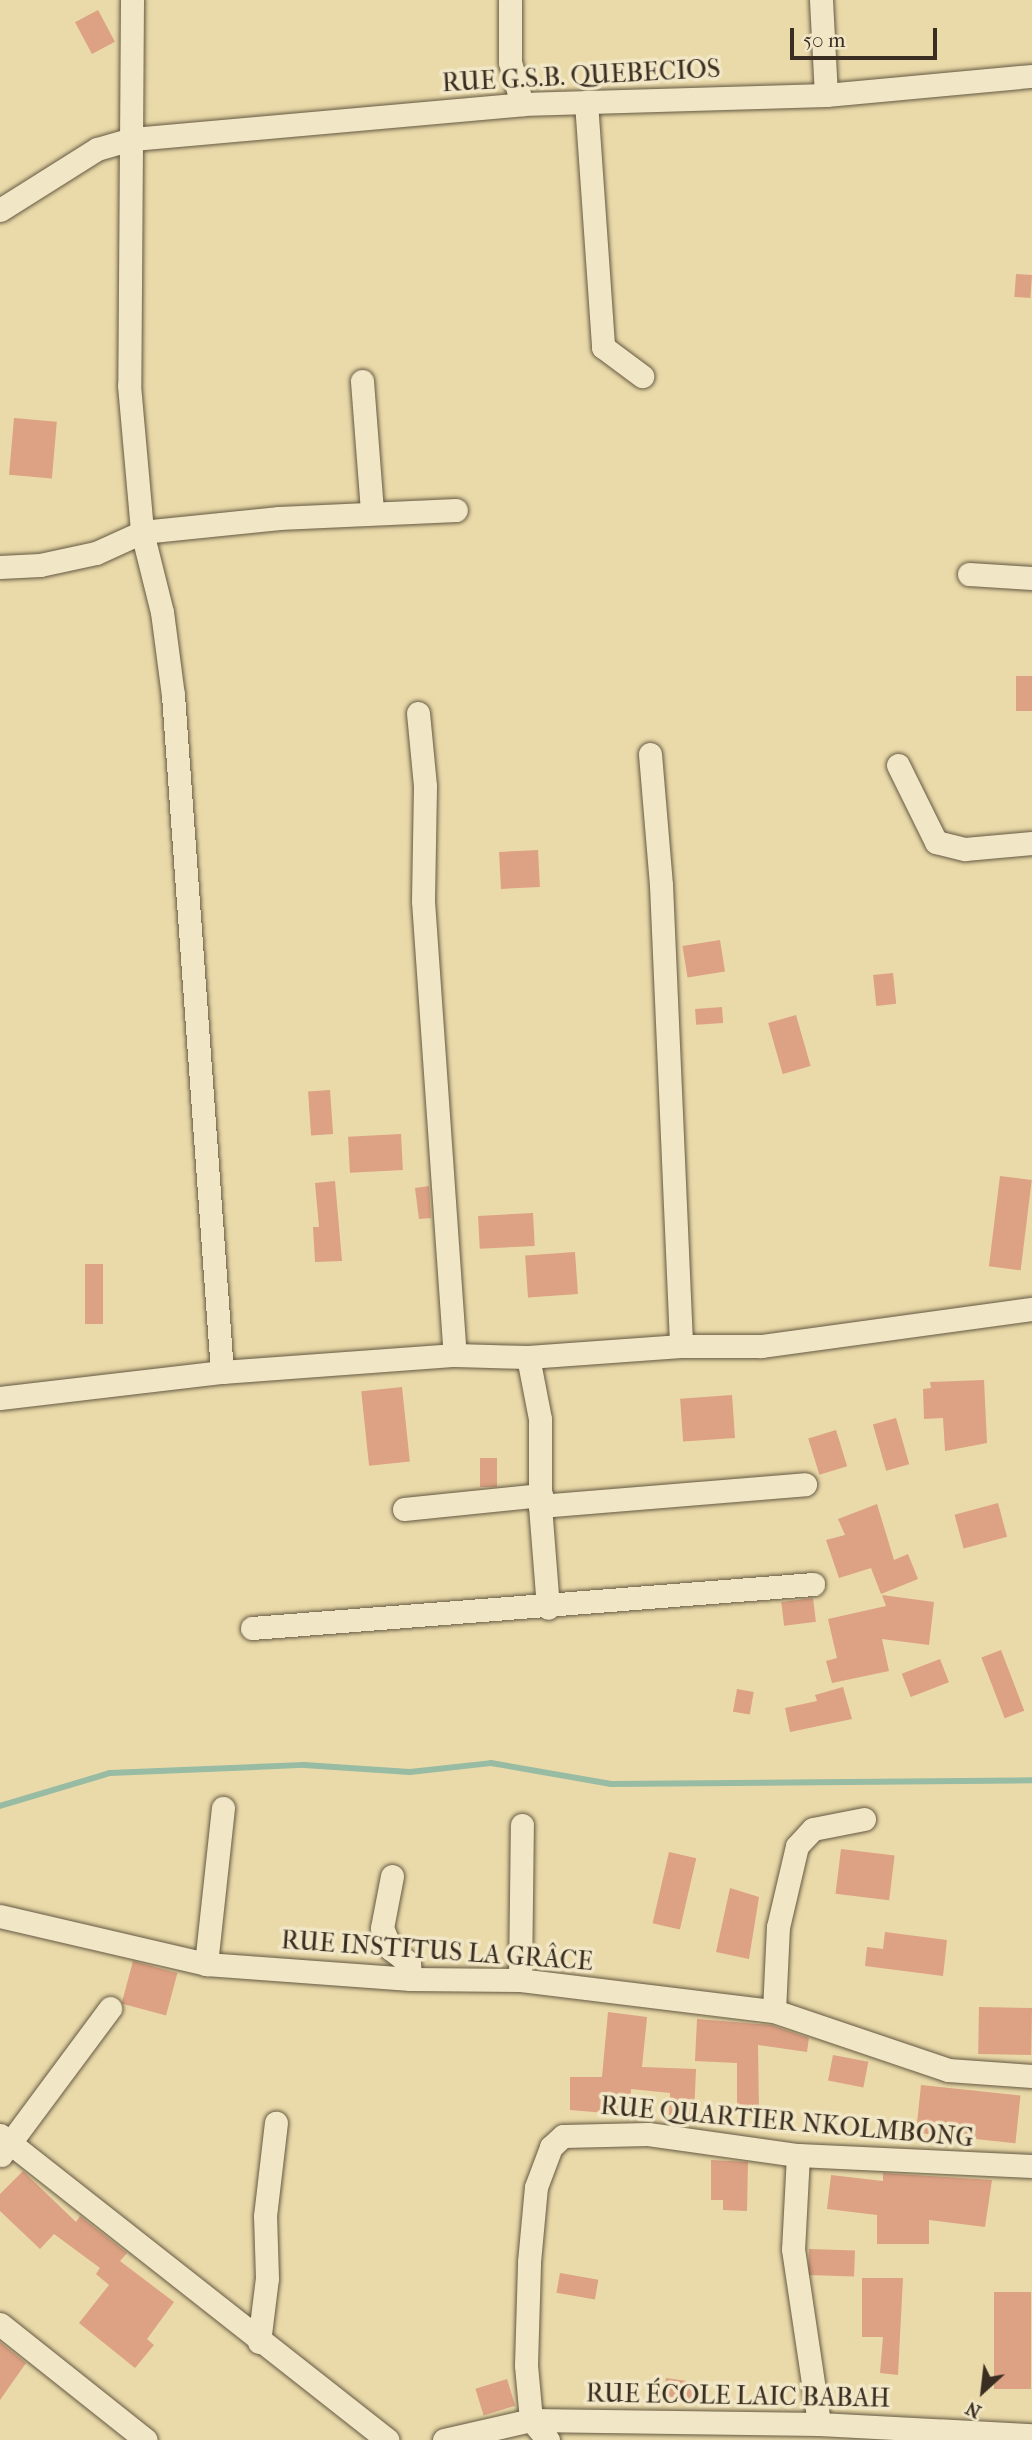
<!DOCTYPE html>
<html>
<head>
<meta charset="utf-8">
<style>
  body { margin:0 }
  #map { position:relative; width:1032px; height:2440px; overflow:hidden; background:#eadaa9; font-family:"IM FELL French Canon",serif }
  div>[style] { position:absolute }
  .stream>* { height:6px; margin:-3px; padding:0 3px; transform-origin:3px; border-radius:3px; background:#98bba4 }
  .building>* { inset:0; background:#dda183; transform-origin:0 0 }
  .roads { filter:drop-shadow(0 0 2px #655943) drop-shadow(0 0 2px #655943) }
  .street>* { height:23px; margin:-11.5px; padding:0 11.5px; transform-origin:11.5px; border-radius:11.5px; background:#f1e7c7 }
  span { translate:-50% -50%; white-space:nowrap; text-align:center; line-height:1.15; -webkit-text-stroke:7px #f1e7c7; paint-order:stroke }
  .street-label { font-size:26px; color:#392e21 }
  .north { position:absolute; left:948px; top:2356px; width:70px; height:70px; -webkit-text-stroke:5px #f1e7c7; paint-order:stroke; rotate:207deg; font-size:19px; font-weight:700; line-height:28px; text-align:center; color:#392e21 }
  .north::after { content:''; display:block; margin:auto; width:24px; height:32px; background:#392e21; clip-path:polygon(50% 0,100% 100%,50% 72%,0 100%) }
  .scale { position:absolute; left:790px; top:28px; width:147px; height:32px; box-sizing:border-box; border:4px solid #392e21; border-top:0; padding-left:9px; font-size:21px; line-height:24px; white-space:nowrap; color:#392e21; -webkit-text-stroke:5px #f1e7c7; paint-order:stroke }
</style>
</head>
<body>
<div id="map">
  <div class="stream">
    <div style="left:0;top:1806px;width:115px;rotate:-16.7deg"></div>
    <div style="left:110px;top:1773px;width:194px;rotate:-2.4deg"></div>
    <div style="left:304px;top:1765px;width:106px;rotate:3.8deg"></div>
    <div style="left:410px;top:1772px;width:81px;rotate:-6.3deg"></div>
    <div style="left:491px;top:1763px;width:122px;rotate:9.9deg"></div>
    <div style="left:611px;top:1784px;width:421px;rotate:-0.5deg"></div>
  </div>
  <div class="building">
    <div style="left:98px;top:10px;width:36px;height:26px;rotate:62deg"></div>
    <div style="left:1016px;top:274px;width:16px;height:23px;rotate:4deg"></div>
    <div style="left:14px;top:418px;width:43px;height:57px;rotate:5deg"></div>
    <div style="left:1016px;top:676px;width:16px;height:35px"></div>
    <div style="left:538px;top:850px;width:37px;height:39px;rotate:87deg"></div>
    <div style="left:720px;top:940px;width:32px;height:38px;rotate:81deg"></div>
    <div style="left:893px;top:973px;width:31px;height:20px;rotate:84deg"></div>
    <div style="left:722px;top:1007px;width:16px;height:27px;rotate:86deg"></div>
    <div style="left:796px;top:1015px;width:53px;height:29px;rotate:74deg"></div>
    <div style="left:330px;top:1090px;width:44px;height:22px;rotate:86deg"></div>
    <div style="left:401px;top:1134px;width:36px;height:53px;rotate:87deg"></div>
    <div style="left:1000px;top:1176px;width:32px;height:91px;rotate:7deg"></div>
    <div style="clip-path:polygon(335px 1181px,342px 1261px,315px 1262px,313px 1227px,319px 1227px,315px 1183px)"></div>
    <div style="clip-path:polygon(429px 1186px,431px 1218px,419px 1219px,415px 1188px)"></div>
    <div style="left:533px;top:1213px;width:33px;height:55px;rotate:87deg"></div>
    <div style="left:575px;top:1252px;width:42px;height:50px;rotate:86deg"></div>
    <div style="left:85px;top:1264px;width:18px;height:60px"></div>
    <div style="clip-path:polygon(984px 1380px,987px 1443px,945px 1451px,943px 1418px,924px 1419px,923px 1389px,931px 1388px,930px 1382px)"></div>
    <div style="left:402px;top:1387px;width:75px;height:41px;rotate:84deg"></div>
    <div style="left:732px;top:1395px;width:43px;height:52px;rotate:86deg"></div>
    <div style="left:896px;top:1418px;width:48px;height:24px;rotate:74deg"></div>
    <div style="left:836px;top:1430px;width:38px;height:29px;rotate:73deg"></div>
    <div style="left:480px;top:1458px;width:17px;height:29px"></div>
    <div style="left:998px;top:1503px;width:35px;height:45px;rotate:75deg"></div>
    <div style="clip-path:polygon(877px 1504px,894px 1560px,908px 1554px,918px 1579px,881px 1594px,871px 1568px,839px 1578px,826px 1540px,845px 1535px,838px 1519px)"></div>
    <div style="clip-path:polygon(882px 1595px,934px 1602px,929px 1645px,882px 1639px,889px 1671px,832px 1683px,826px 1661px,837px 1658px,828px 1619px,886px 1606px)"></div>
    <div style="left:813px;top:1598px;width:24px;height:32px;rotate:83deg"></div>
    <div style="left:1001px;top:1650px;width:65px;height:21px;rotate:69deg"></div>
    <div style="left:940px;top:1659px;width:25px;height:41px;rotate:69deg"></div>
    <div style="clip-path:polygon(843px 1687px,852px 1719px,790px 1732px,785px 1708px,817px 1701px,815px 1695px)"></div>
    <div style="left:737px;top:1689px;width:17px;height:23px;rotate:10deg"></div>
    <div style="left:841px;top:1849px;width:54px;height:45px;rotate:7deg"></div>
    <div style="left:669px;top:1852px;width:28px;height:73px;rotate:13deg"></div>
    <div style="clip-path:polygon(730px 1888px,759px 1897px,749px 1959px,716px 1952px)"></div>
    <div style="clip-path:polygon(885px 1932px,947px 1940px,943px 1976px,865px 1966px,867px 1947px,883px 1949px)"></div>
    <div style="left:133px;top:1961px;width:46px;height:44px;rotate:15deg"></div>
    <div style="left:979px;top:2007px;width:53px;height:47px;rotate:1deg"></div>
    <div style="clip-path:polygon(608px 2012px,647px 2017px,642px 2067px,696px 2069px,694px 2116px,669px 2115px,670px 2093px,631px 2089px,630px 2115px,570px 2110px,570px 2077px,602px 2077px)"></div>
    <div style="clip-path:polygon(697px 2019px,771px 2025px,809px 2038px,807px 2052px,758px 2045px,759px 2110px,737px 2111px,737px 2063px,695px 2061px)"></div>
    <div style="left:833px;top:2055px;width:36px;height:26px;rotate:11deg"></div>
    <div style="left:921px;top:2085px;width:100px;height:48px;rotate:6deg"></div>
    <div style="clip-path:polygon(711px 2160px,748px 2162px,747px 2211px,723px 2210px,723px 2200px,711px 2200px)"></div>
    <div style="clip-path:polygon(23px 2171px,76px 2222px,80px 2216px,127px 2253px,120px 2261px,174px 2302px,147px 2339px,154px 2345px,135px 2368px,79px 2323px,109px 2285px,96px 2274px,100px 2268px,54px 2234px,40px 2249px,0 2211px,0 2194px)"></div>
    <div style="clip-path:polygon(883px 2173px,992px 2180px,985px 2227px,929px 2220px,929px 2244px,877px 2244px,877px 2215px,827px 2209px,831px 2175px,883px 2181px)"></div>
    <div style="left:809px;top:2249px;width:46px;height:26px;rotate:2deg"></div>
    <div style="left:560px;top:2273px;width:39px;height:20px;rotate:10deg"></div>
    <div style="clip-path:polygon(862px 2278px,903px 2278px,898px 2375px,880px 2373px,883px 2337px,862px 2337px)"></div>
    <div style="left:994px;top:2292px;width:37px;height:97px"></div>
    <div style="clip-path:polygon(0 2342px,26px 2363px,0 2400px)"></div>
    <div style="left:666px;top:2378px;width:37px;height:18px;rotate:8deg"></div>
    <div style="left:507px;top:2379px;width:28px;height:33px;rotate:73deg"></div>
  </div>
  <div class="roads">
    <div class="street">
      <div style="left:132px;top:0;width:385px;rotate:90.4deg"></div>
      <div style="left:129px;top:385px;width:148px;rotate:84.9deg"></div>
      <div style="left:142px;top:532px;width:82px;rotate:76deg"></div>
      <div style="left:162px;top:612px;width:84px;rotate:82.5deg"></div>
      <div style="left:173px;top:695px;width:679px;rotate:85.86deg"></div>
      <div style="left:510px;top:0;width:62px;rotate:90deg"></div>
      <div style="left:510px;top:62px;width:44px;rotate:74.1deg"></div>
      <div style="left:821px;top:0;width:95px;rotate:87deg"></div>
      <div style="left:586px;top:102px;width:246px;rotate:86deg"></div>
      <div style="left:603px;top:347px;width:49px;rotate:36.6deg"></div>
      <div style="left:0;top:210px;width:115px;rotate:-32.2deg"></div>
      <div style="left:97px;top:149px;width:37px;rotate:-16deg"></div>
      <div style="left:133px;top:139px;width:391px;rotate:-5.1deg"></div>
      <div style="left:522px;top:104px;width:304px;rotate:-1.7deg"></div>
      <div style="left:826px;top:95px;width:207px;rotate:-5.3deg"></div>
      <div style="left:362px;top:381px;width:131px;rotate:85.6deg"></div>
      <div style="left:0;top:567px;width:40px;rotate:-2.9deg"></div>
      <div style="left:40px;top:565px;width:57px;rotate:-12.1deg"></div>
      <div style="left:96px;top:553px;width:51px;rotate:-24.5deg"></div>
      <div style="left:142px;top:532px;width:138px;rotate:-5.8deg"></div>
      <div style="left:279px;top:518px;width:177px;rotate:-2.6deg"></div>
      <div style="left:969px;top:574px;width:63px;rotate:3.6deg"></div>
      <div style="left:418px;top:713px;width:73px;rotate:84.5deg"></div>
      <div style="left:425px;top:786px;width:115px;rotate:91deg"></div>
      <div style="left:423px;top:901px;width:455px;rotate:86deg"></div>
      <div style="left:650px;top:754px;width:131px;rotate:85.2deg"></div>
      <div style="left:661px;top:885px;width:461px;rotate:87.5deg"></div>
      <div style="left:898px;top:765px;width:86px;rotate:63.7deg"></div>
      <div style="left:936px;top:842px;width:30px;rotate:14deg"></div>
      <div style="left:965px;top:849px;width:67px;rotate:-5.1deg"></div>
      <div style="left:528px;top:1357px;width:63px;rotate:79deg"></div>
      <div style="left:540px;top:1419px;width:87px;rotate:90deg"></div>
      <div style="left:540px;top:1506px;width:102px;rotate:85.5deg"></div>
      <div style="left:0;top:1398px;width:224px;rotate:-6.7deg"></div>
      <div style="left:222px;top:1372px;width:234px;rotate:-4.2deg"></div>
      <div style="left:455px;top:1355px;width:73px;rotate:1.6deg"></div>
      <div style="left:528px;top:1357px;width:153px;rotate:-4.1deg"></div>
      <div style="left:681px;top:1346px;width:80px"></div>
      <div style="left:761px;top:1346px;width:274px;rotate:-7.8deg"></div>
      <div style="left:540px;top:1506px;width:266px;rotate:-4.7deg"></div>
      <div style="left:404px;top:1509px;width:138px;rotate:-5.8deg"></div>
      <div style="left:252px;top:1628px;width:563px;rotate:-4.48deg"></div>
      <div style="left:392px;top:1876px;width:53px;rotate:100.9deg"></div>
      <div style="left:382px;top:1928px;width:23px;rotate:67deg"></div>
      <div style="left:391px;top:1949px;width:23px;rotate:38deg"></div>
      <div style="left:409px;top:1963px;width:16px;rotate:86deg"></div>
      <div style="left:0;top:1916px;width:212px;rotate:13.1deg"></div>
      <div style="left:206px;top:1964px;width:205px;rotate:4.2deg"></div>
      <div style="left:410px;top:1979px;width:110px;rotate:0.5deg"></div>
      <div style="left:520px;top:1980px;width:256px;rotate:7deg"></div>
      <div style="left:774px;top:2011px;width:184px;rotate:18.7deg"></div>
      <div style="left:948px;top:2070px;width:84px;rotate:4.1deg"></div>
      <div style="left:206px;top:1964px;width:157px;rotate:-83.8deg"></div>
      <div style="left:520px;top:1980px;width:155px;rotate:-89.3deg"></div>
      <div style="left:774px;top:2011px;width:84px;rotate:-87.3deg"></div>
      <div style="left:778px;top:1927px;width:83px;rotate:-76.8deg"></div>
      <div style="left:797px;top:1846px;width:23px;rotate:-47deg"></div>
      <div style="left:813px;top:1829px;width:52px;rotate:-11.1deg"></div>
      <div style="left:0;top:2135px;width:493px;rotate:38.2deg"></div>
      <div style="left:1px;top:2155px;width:183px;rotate:-53.4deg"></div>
      <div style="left:798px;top:2155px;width:94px;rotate:93deg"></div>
      <div style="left:793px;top:2249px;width:177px;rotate:81.5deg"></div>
      <div style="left:0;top:2324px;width:186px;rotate:38.5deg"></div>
      <div style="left:259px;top:2342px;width:64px;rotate:-82.9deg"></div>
      <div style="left:267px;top:2278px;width:62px;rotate:-91.8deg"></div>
      <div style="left:265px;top:2216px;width:94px;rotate:-83.3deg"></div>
      <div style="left:444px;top:2440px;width:89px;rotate:-12.9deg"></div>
      <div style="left:531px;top:2420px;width:288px;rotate:0.8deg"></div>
      <div style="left:819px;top:2424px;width:213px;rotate:3deg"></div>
      <div style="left:548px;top:2440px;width:26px;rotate:-130deg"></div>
      <div style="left:531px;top:2420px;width:55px;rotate:-95.2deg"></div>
      <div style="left:526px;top:2365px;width:103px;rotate:-88.3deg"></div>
      <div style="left:529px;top:2262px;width:75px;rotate:-84.7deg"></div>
      <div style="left:536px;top:2187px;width:43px;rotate:-69.4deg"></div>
      <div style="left:551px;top:2147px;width:16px;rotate:-43deg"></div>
      <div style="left:563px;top:2136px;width:85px;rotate:-1.3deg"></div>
      <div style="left:648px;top:2134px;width:151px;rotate:8deg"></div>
      <div style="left:798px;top:2155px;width:234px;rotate:2.7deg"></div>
    </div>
  </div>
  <div class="street-label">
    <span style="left:581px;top:76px;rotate:-3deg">RUE G.S.B. QUEBECIOS</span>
    <span style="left:437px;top:1951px;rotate:4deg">RUE INSTITUS LA GRÂCE</span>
    <span style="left:787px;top:2122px;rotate:5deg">RUE QUARTIER NKOLMBONG</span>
    <span style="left:738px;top:2396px;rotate:1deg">RUE ÉCOLE LAIC BABAH</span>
  </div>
  <div class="north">N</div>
  <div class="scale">50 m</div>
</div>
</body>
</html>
